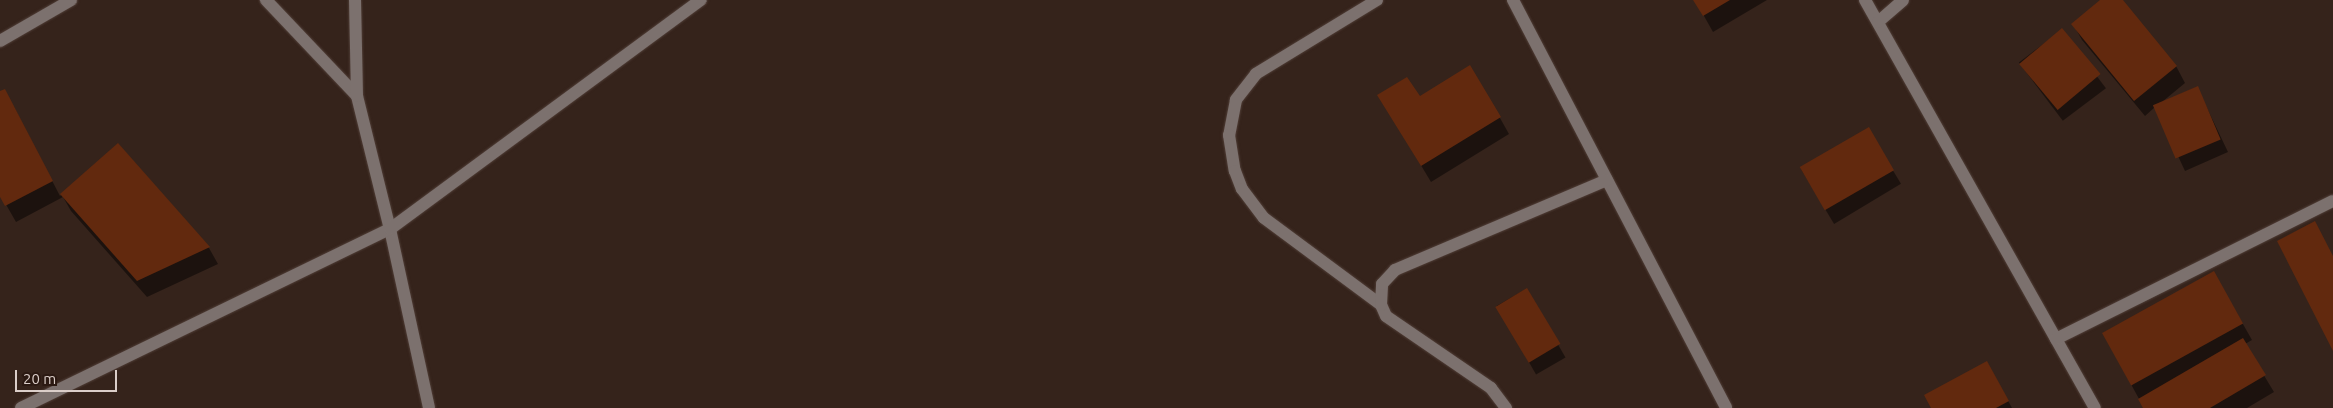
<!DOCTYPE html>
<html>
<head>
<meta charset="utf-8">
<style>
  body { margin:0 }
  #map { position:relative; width:2333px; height:408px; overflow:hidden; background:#35231b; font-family:Ubuntu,sans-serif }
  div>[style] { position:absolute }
  .shadow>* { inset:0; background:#0007; transform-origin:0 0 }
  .building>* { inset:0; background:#62290e; transform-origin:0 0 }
  .roads { filter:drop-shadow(0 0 1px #503e37) drop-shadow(0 0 1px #503e37) }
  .minor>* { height:12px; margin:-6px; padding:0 6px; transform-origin:6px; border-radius:6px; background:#7c716e }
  span { translate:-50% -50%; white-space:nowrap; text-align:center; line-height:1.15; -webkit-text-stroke:4.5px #2b1912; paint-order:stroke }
  .scale { position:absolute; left:15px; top:370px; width:102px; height:22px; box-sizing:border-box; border:2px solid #dbcec9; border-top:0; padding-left:6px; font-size:15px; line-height:18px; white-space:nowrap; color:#dbcec9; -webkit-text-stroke:4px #2b1912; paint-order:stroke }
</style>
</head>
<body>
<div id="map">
  <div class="shadow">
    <div style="clip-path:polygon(1695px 0,1767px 0,1713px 32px)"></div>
    <div style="clip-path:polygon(2102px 0,2121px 0,2176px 66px,2185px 83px,2162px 102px,2197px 87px,2228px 152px,2185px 171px,2155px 107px,2145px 116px,2082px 40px,2073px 24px)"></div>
    <div style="left:2062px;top:30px;width:73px;height:54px;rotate:53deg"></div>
    <div style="clip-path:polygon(0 92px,14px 107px,60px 196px,118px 144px,209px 248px,218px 264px,147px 297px,71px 211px,63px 197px,16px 222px,0 194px)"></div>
    <div style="clip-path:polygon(1419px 98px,1500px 118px,1509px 134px,1431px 182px,1389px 112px)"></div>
    <div style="left:1868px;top:129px;width:64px;height:78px;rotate:59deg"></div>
    <div style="clip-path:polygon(2214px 273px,2252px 340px,2245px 344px,2274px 392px,2247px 408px,2144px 408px,2103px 333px)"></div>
    <div style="left:1526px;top:289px;width:79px;height:34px;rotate:60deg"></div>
    <div style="clip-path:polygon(1987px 362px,2012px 408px,1933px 408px)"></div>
  </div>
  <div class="building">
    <div style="clip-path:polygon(1693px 0,1730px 0,1703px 16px)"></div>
    <div style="clip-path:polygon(2100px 0,2123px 0,2177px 66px,2134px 101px,2071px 24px)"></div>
    <div style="left:2062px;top:28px;width:60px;height:56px;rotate:50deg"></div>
    <div style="clip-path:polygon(1470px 65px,1501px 117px,1421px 166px,1377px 95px,1407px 77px,1420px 96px)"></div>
    <div style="left:2198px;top:86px;width:58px;height:49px;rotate:67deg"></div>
    <div style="clip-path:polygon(5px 89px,53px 181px,5px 206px,0 197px,0 91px)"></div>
    <div style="left:1869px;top:127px;width:50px;height:80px;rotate:60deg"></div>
    <div style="clip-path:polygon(118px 143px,210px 247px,137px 281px,60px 194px)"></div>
    <div style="clip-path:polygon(2315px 221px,2333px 256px,2333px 351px,2277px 241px)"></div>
    <div style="left:2214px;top:271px;width:60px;height:128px;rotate:61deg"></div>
    <div style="left:1527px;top:288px;width:65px;height:37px;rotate:59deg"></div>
    <div style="clip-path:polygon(2243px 338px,2266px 375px,2210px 408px,2143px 408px,2138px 399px)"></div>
    <div style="clip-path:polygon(1987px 361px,2009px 401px,1996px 408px,1931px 408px,1924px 395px)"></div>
  </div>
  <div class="roads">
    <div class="minor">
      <div style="left:266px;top:0;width:132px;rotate:46.5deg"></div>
      <div style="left:357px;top:96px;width:137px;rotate:76.1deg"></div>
      <div style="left:390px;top:229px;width:183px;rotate:77.7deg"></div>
      <div style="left:355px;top:0;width:96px;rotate:88.8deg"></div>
      <div style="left:1377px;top:0;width:142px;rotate:148.6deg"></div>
      <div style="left:1256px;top:74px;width:33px;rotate:128deg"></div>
      <div style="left:1236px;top:100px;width:36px;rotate:101deg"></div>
      <div style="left:1229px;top:135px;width:36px;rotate:81deg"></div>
      <div style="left:1235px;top:171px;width:19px;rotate:69deg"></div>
      <div style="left:1242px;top:189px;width:36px;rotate:53deg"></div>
      <div style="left:1264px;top:218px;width:146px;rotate:36.6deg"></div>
      <div style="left:1513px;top:0;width:460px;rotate:62.4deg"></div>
      <div style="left:1865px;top:0;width:468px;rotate:60.6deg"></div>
      <div style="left:1878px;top:22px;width:33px;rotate:-41deg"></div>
      <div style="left:0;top:41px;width:82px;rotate:-30deg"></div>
      <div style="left:2056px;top:339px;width:309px;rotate:-26.5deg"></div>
      <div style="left:21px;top:408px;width:410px;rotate:-25.9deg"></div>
      <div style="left:390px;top:229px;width:386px;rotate:-36.4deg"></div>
      <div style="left:1506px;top:408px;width:25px;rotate:-127deg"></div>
      <div style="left:1491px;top:388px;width:127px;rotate:-145.6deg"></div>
      <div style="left:1386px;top:316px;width:12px;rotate:-114deg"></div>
      <div style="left:1381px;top:305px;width:21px;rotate:-87deg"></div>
      <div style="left:1382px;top:284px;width:19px;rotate:-47deg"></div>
      <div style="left:1395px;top:270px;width:230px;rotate:-23deg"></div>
    </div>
  </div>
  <div class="scale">20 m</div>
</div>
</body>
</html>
